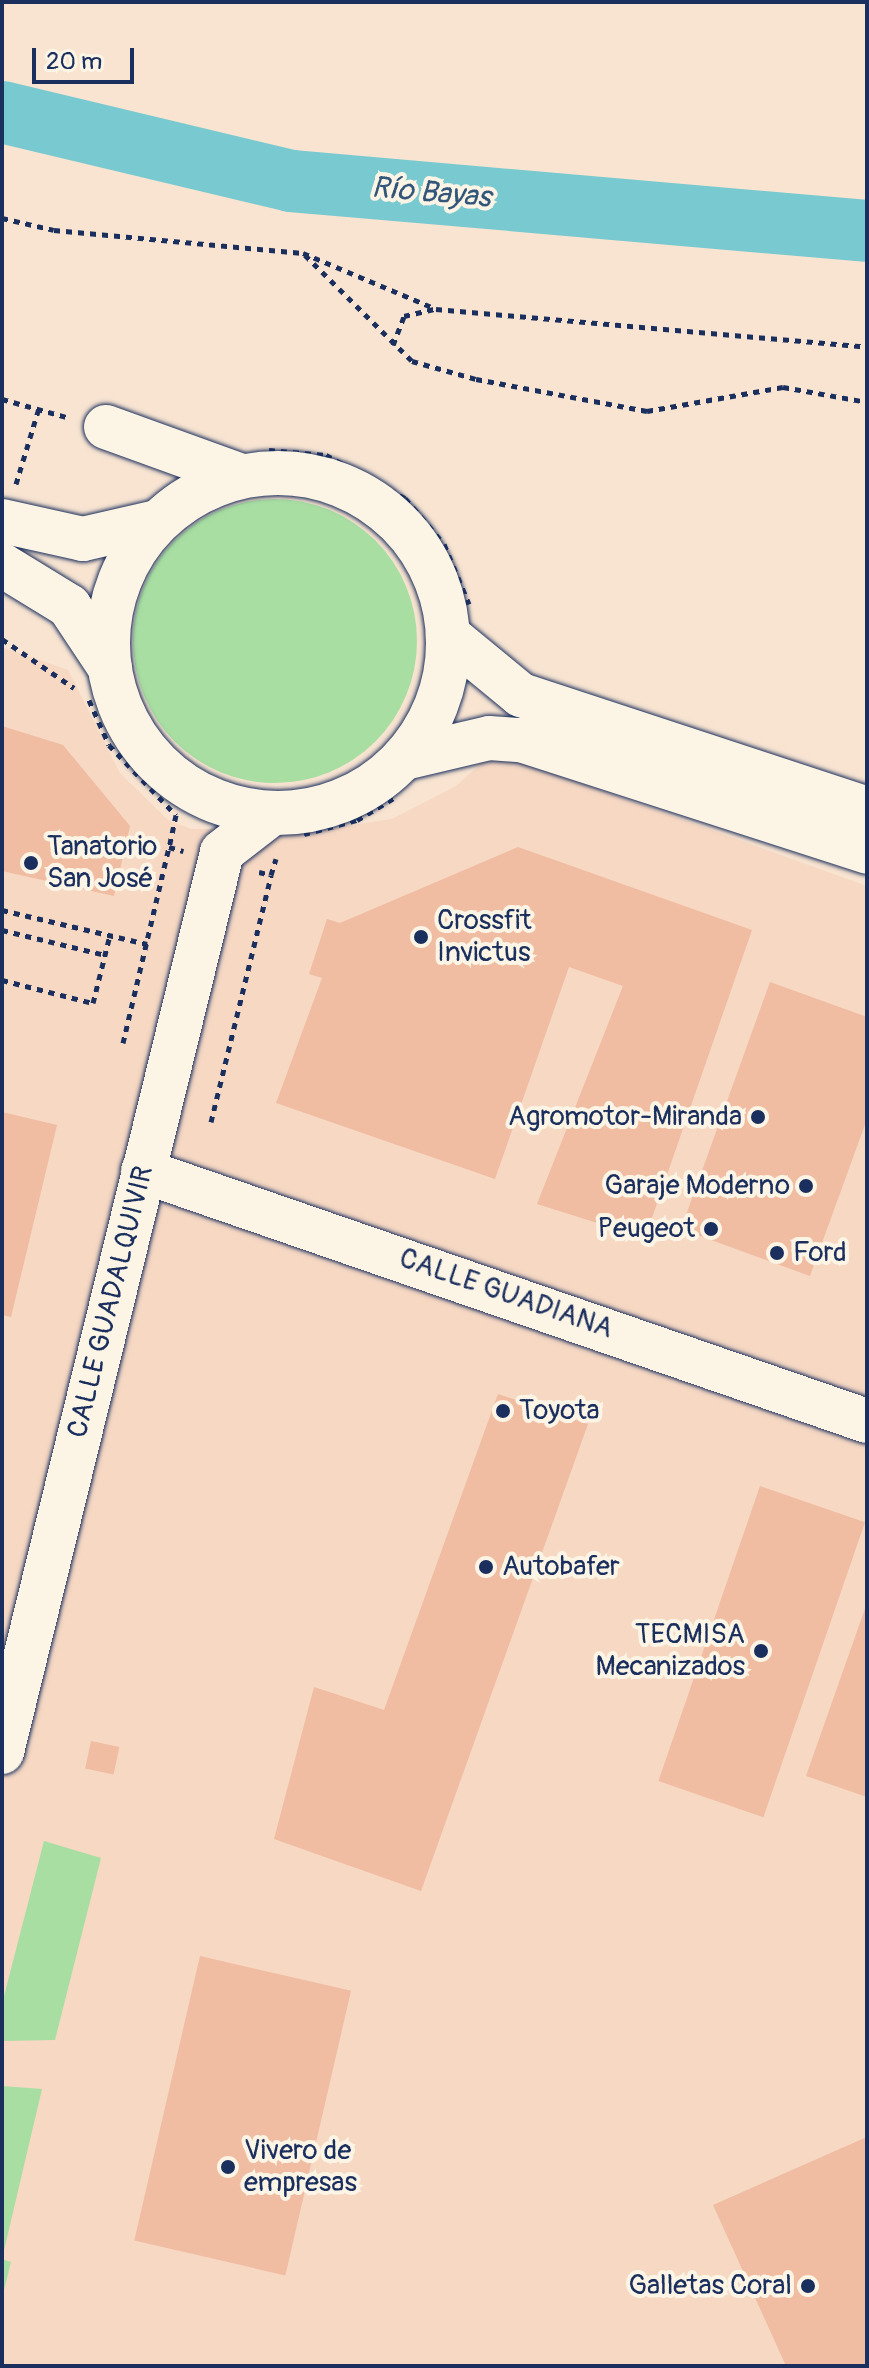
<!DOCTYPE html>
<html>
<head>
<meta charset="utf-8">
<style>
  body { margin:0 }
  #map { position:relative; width:869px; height:2368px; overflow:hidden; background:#f8e4d1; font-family:Pangolin,sans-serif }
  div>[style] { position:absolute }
  .built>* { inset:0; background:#f6d8c3 }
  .green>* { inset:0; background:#a8dea2 }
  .round { border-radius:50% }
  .river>* { height:62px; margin:-31px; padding:0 31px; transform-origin:31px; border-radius:31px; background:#78c9d0 }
  .building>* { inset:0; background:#f0bca2; transform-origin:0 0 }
  .path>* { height:5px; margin-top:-2.5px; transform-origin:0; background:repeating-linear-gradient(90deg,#1b2f5e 0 6px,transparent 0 12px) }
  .roads { filter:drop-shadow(0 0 2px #1b2f5e) drop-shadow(0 0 2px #1b2f5e) }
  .minor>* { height:44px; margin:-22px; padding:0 22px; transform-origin:22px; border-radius:22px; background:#fcf5e5 }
  .minor>.ring { margin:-22px; padding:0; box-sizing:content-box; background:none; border:44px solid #fcf5e5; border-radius:50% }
  .dots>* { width:22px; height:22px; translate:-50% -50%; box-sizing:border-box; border:4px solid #fcf5e5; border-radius:50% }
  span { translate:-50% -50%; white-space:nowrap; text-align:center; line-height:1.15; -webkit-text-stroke:8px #fcf5e5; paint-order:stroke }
  .poi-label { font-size:28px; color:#1b2f5e }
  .left { translate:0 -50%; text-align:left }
  .right { translate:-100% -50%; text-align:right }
  .street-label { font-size:28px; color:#1b2f5e }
  .water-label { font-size:30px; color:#32567a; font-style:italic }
  .frame { position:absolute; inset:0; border:4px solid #1b2f5e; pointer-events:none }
  .scale { position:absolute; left:32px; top:48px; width:102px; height:36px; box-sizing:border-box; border:4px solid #1b2f5e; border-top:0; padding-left:10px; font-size:24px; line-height:28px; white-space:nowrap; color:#1b2f5e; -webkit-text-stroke:6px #fcf5e5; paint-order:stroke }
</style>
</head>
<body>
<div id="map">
  <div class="built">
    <div style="clip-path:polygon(2px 647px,68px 670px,120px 773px,168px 820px,191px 829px,325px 829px,392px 819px,456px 786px,494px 752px,867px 886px,867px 2366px,2px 2366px)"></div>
  </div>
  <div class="green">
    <div class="round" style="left:133px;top:499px;width:284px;height:284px"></div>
    <div style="clip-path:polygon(44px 1841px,101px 1858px,55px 2040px,2px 2041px,2px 2004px)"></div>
    <div style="clip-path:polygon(2px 2086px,42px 2089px,2px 2259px,11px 2262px,2px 2298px)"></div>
  </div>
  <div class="river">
    <div style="left:2px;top:112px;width:297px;rotate:13.4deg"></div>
    <div style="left:291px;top:181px;width:578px;rotate:4.96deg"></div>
  </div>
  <div class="building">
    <div style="clip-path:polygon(2px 726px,63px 745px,130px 826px,114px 896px,2px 871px)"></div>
    <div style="clip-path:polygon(518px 847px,752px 930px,645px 1238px,537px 1204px,623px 986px,569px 967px,495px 1179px,276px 1103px,322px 978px,309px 974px,327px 919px,340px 923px)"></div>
    <div style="clip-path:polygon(770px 982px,867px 1017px,867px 1119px,810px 1276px,681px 1229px)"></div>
    <div style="clip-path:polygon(2px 1112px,57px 1125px,11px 1317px,2px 1315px)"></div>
    <div style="clip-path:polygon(498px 1394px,588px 1424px,421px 1891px,274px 1839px,314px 1687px,384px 1710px)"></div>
    <div style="left:760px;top:1486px;width:111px;height:312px;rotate:19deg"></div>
    <div style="clip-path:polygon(867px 1603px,867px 1797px,806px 1776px)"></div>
    <div style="left:91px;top:1741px;width:29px;height:28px;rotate:12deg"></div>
    <div style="left:200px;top:1956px;width:155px;height:292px;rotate:13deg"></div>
    <div style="clip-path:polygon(867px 2137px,867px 2366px,786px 2366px,713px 2205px)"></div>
  </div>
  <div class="path">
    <div style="left:2px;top:218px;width:53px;rotate:13deg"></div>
    <div style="left:54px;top:230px;width:250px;rotate:5.3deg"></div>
    <div style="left:303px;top:253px;width:144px;rotate:22.8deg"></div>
    <div style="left:436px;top:309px;width:433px;rotate:5deg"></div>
    <div style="left:305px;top:255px;width:151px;rotate:44.7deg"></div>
    <div style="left:412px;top:361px;width:66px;rotate:15.7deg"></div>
    <div style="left:476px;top:379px;width:174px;rotate:10.6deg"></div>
    <div style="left:647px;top:411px;width:138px;rotate:-10deg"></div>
    <div style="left:783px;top:387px;width:85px;rotate:10.1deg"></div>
    <div style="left:393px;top:345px;width:31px;rotate:-69deg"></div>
    <div style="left:404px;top:316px;width:32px;rotate:-13deg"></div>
    <div style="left:2px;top:399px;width:71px;rotate:15.6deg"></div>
    <div style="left:269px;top:450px;width:57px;rotate:5deg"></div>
    <div style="left:326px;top:455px;width:90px;rotate:28.6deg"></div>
    <div style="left:405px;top:498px;width:60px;rotate:49.7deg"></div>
    <div style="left:444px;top:544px;width:65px;rotate:67.4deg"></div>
    <div style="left:16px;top:484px;width:79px;rotate:-73.2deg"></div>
    <div style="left:2px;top:639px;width:87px;rotate:34.2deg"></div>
    <div style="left:89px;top:700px;width:49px;rotate:66deg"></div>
    <div style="left:109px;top:745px;width:97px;rotate:46.3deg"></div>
    <div style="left:176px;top:815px;width:33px;rotate:102deg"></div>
    <div style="left:169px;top:847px;width:15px;rotate:16deg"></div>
    <div style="left:304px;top:834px;width:55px;rotate:-14.8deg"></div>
    <div style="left:357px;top:820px;width:47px;rotate:-31deg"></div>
    <div style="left:259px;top:872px;width:12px;rotate:14deg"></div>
    <div style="left:271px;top:875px;width:17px;rotate:-73deg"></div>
    <div style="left:2px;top:910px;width:149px;rotate:13.2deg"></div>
    <div style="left:2px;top:930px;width:106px;rotate:13.6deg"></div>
    <div style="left:2px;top:980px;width:94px;rotate:14.2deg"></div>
    <div style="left:93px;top:1003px;width:70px;rotate:-76deg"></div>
    <div style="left:123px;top:1043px;width:201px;rotate:-76.8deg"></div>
    <div style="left:211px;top:1122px;width:254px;rotate:-76.3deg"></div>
  </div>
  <div class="roads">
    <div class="minor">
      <div style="left:106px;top:427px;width:144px;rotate:19.9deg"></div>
      <div class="ring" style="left:108px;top:473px;width:296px;height:296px"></div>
      <div style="left:2px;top:521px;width:83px;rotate:12.5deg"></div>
      <div style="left:83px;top:539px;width:76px;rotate:-12.9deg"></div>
      <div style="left:2px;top:565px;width:79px;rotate:31.5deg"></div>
      <div style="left:69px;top:606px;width:74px;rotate:56.5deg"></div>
      <div style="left:448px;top:635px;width:94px;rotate:39.4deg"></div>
      <div style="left:521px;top:695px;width:364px;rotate:18.2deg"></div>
      <div style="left:404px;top:758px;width:87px;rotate:-13.2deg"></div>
      <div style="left:489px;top:738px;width:32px;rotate:4deg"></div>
      <div style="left:521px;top:740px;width:364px;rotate:17.9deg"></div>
      <div style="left:143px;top:1171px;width:766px;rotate:19.05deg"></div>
      <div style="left:2px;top:1752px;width:926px;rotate:-76.26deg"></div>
      <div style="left:222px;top:852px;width:62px;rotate:-37.8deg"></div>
    </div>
  </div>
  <div class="dots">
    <div style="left:31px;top:863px;background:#1b2f5e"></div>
    <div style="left:421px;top:937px;background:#1b2f5e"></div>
    <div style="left:758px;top:1117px;background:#1b2f5e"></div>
    <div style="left:806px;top:1186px;background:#1b2f5e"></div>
    <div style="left:711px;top:1229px;background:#1b2f5e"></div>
    <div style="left:777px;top:1253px;background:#1b2f5e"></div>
    <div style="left:503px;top:1411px;background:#1b2f5e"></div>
    <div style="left:486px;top:1567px;background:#1b2f5e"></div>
    <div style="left:761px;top:1651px;background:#1b2f5e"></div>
    <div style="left:228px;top:2167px;background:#1b2f5e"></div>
    <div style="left:808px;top:2286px;background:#1b2f5e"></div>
  </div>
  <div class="poi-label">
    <span class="left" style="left:47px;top:863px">Tanatorio<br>San José</span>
    <span class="left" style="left:437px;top:937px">Crossfit<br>Invictus</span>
    <span class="right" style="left:742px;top:1117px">Agromotor-Miranda</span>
    <span class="right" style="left:790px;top:1186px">Garaje Moderno</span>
    <span class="right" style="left:695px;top:1229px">Peugeot</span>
    <span class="left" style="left:793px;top:1253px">Ford</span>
    <span class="left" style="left:519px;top:1411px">Toyota</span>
    <span class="left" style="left:502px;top:1567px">Autobafer</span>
    <span class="right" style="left:745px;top:1651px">TECMISA<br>Mecanizados</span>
    <span class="left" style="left:244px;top:2167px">Vivero de<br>empresas</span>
    <span class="right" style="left:792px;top:2286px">Galletas Coral</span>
  </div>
  <div class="street-label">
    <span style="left:506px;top:1294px;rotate:19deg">CALLE GUADIANA</span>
    <span style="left:111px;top:1302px;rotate:-76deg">CALLE GUADALQUIVIR</span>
  </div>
  <div class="water-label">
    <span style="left:431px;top:193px;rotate:5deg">Río Bayas</span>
  </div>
  <div class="frame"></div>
  <div class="scale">20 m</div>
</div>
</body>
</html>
